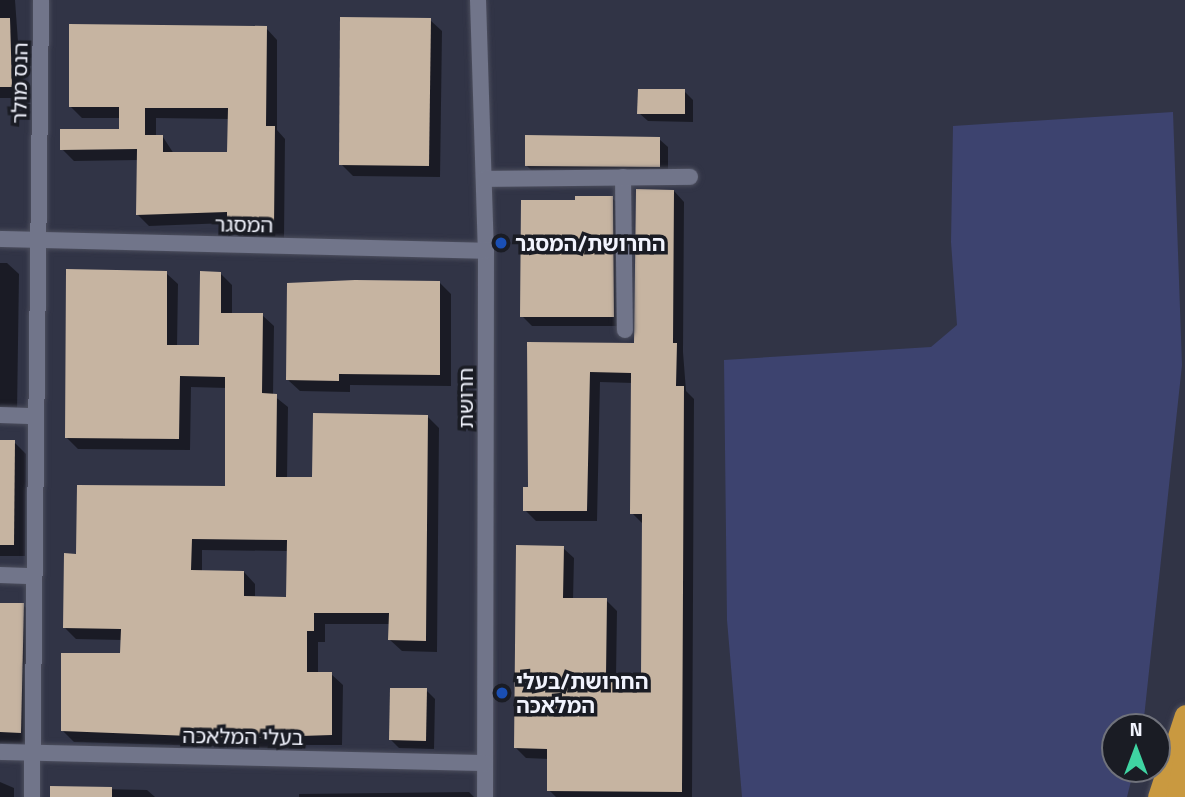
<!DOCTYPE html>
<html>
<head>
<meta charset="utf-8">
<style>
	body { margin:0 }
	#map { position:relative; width:1185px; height:797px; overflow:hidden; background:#313446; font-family:"Titillium Web","Noto Sans Hebrew",sans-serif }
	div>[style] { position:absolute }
	.green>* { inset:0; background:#3d436f }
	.shadow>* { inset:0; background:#0007 }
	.building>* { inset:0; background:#c6b4a1 }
	.roads { filter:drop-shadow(0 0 2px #4d4f5e) drop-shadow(0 0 2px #4d4f5e) }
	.minor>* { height:16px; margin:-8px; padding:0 8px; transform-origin:8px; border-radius:8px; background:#71758a }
	.highway>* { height:21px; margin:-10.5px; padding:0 10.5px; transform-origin:10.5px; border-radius:10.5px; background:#c99940 }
	.dots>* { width:19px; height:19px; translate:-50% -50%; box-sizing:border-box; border:4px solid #1a1c24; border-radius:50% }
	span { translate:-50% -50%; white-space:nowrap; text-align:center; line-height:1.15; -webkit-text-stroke:7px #1a1c24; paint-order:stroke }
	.street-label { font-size:21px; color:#f2f4fe }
	.poi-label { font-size:21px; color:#f2f4fe; font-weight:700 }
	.left { translate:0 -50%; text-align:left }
	.north { position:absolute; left:1101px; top:713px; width:70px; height:70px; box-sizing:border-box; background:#1a1c24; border:2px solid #70727b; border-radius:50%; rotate:0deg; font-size:19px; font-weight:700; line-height:28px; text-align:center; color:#f2f4fe }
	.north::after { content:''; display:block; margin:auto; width:24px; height:32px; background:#3fd4a2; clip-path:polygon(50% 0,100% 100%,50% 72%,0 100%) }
</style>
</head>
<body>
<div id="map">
	<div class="green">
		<div style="clip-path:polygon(1173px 112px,1182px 365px,1143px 727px,1115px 727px,1115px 769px,1134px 769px,1127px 797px,742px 797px,727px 620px,724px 360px,931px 347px,957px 325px,951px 242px,953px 126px)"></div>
	</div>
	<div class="shadow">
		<div style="clip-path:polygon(0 0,15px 0,22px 98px,0 98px)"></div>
		<div style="clip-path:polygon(430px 20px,442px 31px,440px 177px,353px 176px,341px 164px)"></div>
		<div style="clip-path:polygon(evenodd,266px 28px,277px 40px,277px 130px,285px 139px,284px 238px,240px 238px,228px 223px,149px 226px,138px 215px,139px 160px,74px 161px,62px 149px,121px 131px,121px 118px,82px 118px,70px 106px,266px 28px,156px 118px,229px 119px,229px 154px,174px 154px,163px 137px,156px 137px,156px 118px)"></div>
		<div style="clip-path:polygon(684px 91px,693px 100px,693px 122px,648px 121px,639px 113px)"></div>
		<div style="clip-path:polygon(659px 139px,668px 147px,668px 175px,535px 174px,527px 166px)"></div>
		<div style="clip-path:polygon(674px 191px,684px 202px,683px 352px,686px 391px,694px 399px,692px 797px,556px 797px,549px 790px,549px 759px,526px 758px,516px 748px,563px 548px,574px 558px,573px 600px,606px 600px,617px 611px,616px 678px,643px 678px,643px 524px,632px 513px,633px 383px,600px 382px,597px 521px,536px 521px,525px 510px,530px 489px,528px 343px,636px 344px)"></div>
		<div style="clip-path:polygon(612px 198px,622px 208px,624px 326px,532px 326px,522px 316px,577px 202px)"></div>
		<div style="clip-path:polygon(0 263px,7px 263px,19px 274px,17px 412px,0 412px)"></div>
		<div style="clip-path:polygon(evenodd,166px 273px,178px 284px,177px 347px,201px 347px,220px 273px,232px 285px,232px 314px,262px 315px,274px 326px,273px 395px,288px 407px,287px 479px,314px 479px,427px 416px,439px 428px,437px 652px,402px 651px,390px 640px,390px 624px,325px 624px,325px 642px,318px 642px,318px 674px,331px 674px,343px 685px,342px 745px,302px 745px,302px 749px,74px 742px,62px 730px,122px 655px,122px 640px,76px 639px,65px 628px,78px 555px,226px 488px,227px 388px,191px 387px,190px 450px,78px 449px,67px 438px,166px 273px,202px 550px,288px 551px,288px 598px,255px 598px,255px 584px,244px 572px,202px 572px,202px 550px)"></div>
		<div style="clip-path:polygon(440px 283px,451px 294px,451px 386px,350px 385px,350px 392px,300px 391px,288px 380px)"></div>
		<div style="clip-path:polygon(0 442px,14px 442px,26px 454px,25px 556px,0 556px)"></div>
		<div style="clip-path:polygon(0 605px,23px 605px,35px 617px,32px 744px,0 743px)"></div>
		<div style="clip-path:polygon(426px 690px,435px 699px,434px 749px,399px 748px,391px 740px)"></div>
		<div style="clip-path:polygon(0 782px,14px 788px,14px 797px,0 797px)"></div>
		<div style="clip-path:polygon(51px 788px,147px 790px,155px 797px,51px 797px)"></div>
		<div style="clip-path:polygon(469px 792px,474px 797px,299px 797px,299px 794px)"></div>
	</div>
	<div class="building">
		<div style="clip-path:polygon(340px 17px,431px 18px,429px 166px,339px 165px)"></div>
		<div style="clip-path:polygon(0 18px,10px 18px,12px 87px,0 87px)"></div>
		<div style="clip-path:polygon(evenodd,69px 24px,267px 26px,266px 126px,275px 126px,274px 227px,227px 227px,227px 212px,136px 215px,137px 149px,60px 150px,60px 129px,119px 129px,119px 107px,69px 107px,69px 24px,145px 108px,228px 108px,227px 152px,163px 152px,163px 135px,145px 135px,145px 108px)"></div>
		<div style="clip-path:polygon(638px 89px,685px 89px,685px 114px,637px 114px)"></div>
		<div style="clip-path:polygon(525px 135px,660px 137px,660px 167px,525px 166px)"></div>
		<div style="clip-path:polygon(636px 189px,674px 190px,673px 343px,677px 343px,676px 386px,684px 386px,682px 792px,547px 791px,547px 749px,514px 748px,516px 545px,564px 546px,563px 598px,607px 598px,606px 676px,641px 676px,642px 514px,630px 514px,631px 373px,590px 372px,587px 511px,523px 511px,523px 487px,528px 487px,527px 342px,634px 343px)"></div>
		<div style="clip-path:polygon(575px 196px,613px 196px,614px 317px,520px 317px,521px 200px,575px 200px)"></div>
		<div style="clip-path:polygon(evenodd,66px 269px,167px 271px,167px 345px,199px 345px,200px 271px,221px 272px,221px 313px,263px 313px,262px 393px,277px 394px,276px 477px,312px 477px,313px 413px,428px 415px,426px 641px,388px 640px,389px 613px,314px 613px,314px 631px,307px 631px,307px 672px,332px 672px,332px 735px,242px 738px,61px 731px,61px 653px,120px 653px,121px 629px,63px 628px,64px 553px,76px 554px,77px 485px,225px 486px,225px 377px,180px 376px,179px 439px,65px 438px,66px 269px,192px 539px,287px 540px,286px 597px,244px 596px,244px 571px,191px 570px,192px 539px)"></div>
		<div style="clip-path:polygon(355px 280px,440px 281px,440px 375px,339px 374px,339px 381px,286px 380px,287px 283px)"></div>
		<div style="clip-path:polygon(0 440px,15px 440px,14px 545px,0 545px)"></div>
		<div style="clip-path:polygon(0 603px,24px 603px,21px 733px,0 732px)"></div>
		<div style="clip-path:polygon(390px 688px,427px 688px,426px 741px,389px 740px)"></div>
		<div style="clip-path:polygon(50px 786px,112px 787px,112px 797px,50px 797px)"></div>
	</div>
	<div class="roads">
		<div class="minor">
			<div style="left:478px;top:0;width:251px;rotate:88.2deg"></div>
			<div style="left:486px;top:251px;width:546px;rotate:90.1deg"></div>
			<div style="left:623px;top:177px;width:153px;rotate:89.3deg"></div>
			<div style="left:484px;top:179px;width:206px;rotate:-0.6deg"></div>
			<div style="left:0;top:239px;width:486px;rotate:1.4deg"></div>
			<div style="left:0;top:415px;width:36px;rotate:2deg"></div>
			<div style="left:0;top:575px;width:34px;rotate:2deg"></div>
			<div style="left:0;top:752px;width:485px;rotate:1.3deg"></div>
			<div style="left:32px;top:797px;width:797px;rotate:-89.35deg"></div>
		</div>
		<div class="highway">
			<div style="left:1158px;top:797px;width:86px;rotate:-71.8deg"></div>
			<div style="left:1176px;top:797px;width:46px;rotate:-78.7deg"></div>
		</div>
	</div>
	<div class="dots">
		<div style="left:501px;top:243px;background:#1a4fb4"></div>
		<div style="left:502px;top:693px;background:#1a4fb4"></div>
	</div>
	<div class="street-label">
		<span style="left:19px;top:83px;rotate:-89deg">הנס מולר</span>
		<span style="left:244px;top:224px;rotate:1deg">המסגר</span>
		<span style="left:465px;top:398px;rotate:-90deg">חרושת</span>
		<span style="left:243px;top:736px;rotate:1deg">בעלי המלאכה</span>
	</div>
	<div class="poi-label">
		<span class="left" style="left:515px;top:243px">החרושת/המסגר</span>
		<span class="left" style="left:516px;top:693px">החרושת/בעלי<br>המלאכה</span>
	</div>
	<div class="north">N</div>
</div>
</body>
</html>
